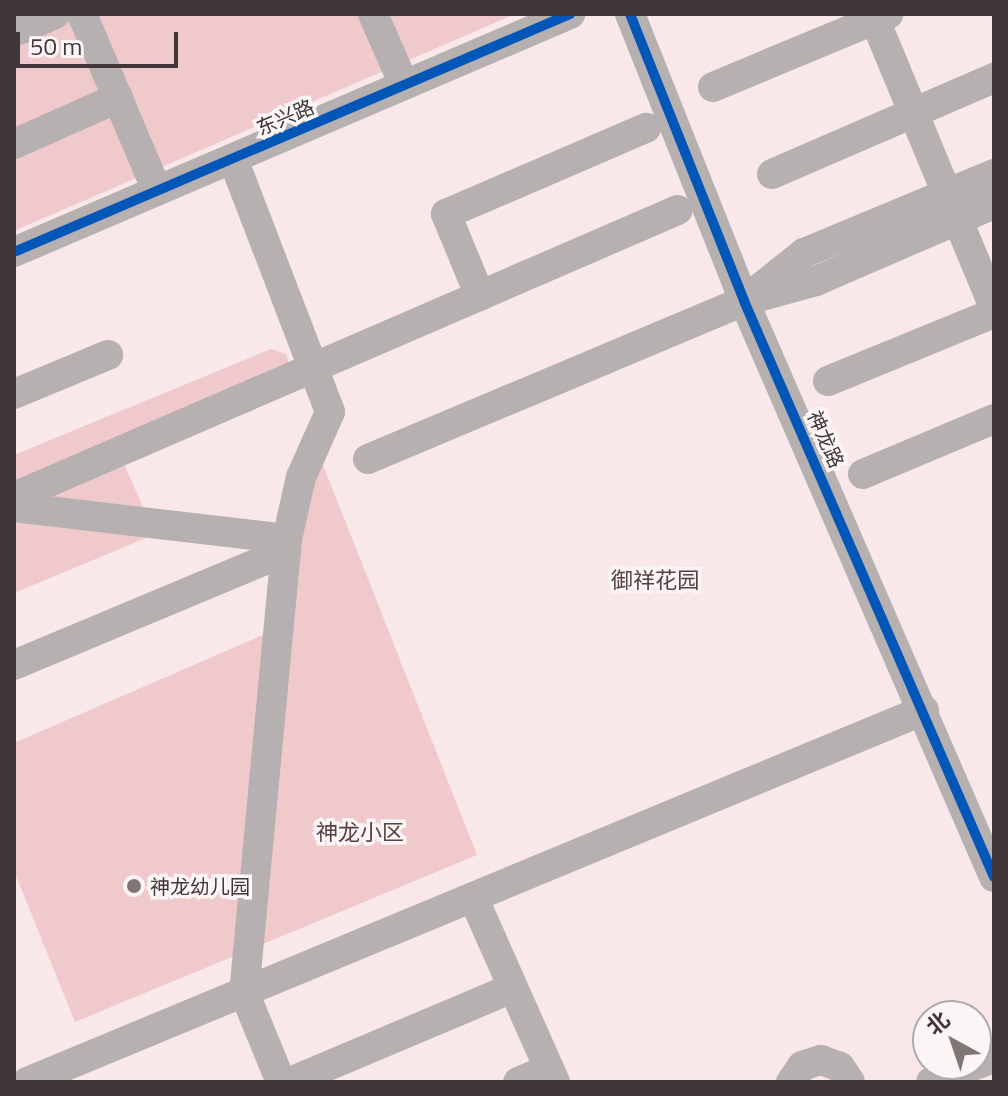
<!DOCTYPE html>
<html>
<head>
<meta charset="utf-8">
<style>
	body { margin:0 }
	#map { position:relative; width:1008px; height:1096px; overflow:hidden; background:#f8e8ea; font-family:"Titillium Web","Noto Sans SC",sans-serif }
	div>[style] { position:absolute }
	.green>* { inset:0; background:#efc9cc }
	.minor>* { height:30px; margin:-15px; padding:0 15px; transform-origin:15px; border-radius:15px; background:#b7b0b0 }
	.cycleway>* { height:10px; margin:-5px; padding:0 5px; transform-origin:5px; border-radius:5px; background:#0057b8 }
	.dots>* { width:22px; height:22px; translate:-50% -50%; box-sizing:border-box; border:4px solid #fbf5f6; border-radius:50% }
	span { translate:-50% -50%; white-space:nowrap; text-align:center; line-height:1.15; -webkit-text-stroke:7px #fbf5f6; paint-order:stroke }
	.street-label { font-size:20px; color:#423738 }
	.poi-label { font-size:20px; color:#423738 }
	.left { translate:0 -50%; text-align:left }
	.neighbourhood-label { font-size:22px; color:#574142 }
	.frame { position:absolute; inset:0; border:16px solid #423738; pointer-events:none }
	.north { position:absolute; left:912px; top:1000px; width:80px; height:80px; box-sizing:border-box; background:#fbf5f6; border:2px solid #b1a9aa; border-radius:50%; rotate:320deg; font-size:22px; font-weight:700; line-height:32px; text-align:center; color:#423738 }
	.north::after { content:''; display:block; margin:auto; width:28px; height:36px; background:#827576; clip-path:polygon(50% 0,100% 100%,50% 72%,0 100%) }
	.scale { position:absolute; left:16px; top:32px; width:162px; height:36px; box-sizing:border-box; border:4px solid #423738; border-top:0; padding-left:10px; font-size:24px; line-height:28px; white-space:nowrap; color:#423738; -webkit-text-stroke:6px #fbf5f6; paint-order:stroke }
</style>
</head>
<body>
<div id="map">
	<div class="green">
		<div style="clip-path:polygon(14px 14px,515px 14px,14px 231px)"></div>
		<div style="clip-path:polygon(271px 349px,286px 354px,293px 376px,124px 464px,150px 523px,146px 538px,14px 593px,14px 455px)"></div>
		<div style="clip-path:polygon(314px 442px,477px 855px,75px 1022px,14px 871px,14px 743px,279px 628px)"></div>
	</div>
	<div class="minor">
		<div style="left:82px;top:14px;width:192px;rotate:67deg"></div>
		<div style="left:373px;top:14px;width:77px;rotate:66.4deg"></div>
		<div style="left:630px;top:14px;width:309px;rotate:68.3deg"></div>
		<div style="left:744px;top:301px;width:628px;rotate:66.54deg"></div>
		<div style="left:875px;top:20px;width:312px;rotate:67.5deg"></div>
		<div style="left:14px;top:32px;width:45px;rotate:-23.7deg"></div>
		<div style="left:713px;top:87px;width:190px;rotate:-22.6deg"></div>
		<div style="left:14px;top:144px;width:114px;rotate:-23.9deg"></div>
		<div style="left:233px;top:159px;width:271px;rotate:69deg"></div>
		<div style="left:330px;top:412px;width:71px;rotate:114deg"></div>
		<div style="left:301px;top:477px;width:64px;rotate:102.7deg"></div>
		<div style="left:772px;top:174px;width:242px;rotate:-23.4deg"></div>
		<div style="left:14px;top:252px;width:605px;rotate:-23.17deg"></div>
		<div style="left:755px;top:292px;width:63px;rotate:-38.5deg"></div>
		<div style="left:804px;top:253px;width:206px;rotate:-22.6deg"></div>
		<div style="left:480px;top:296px;width:89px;rotate:-112.5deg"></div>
		<div style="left:446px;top:214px;width:218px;rotate:-23.3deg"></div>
		<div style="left:828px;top:381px;width:179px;rotate:-22.3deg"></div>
		<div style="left:14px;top:394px;width:102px;rotate:-22.5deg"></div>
		<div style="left:368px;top:459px;width:408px;rotate:-22.8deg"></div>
		<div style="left:744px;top:301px;width:75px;rotate:-15.5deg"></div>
		<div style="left:816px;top:281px;width:194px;rotate:-23.4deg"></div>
		<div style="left:863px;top:474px;width:142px;rotate:-22.8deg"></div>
		<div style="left:14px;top:497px;width:723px;rotate:-23.38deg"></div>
		<div style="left:14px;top:507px;width:275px;rotate:6.7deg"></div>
		<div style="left:287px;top:539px;width:455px;rotate:95.4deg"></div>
		<div style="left:244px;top:992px;width:97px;rotate:67.7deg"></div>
		<div style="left:14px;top:665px;width:295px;rotate:-22.7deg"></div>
		<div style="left:473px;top:897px;width:202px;rotate:66.1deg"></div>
		<div style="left:27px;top:1082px;width:971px;rotate:-22.52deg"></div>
		<div style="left:290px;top:1082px;width:242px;rotate:-22.9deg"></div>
		<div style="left:518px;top:1082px;width:34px;rotate:-23deg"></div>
		<div style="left:791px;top:1082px;width:19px;rotate:-55deg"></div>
		<div style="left:802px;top:1066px;width:20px;rotate:-18deg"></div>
		<div style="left:821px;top:1060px;width:20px;rotate:20deg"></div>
		<div style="left:840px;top:1067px;width:18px;rotate:56deg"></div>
		<div style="left:931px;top:1082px;width:67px;rotate:-20.9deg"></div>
	</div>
	<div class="cycleway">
		<div style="left:630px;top:14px;width:309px;rotate:68.3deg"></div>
		<div style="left:744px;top:301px;width:628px;rotate:66.54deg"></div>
		<div style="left:14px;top:252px;width:605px;rotate:-23.17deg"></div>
	</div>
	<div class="dots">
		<div style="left:134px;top:886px;background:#827576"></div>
	</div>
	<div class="street-label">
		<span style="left:285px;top:117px;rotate:-23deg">东兴路</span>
		<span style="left:826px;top:439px;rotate:66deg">神龙路</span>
	</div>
	<div class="poi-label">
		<span class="left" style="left:150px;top:886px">神龙幼儿园</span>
	</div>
	<div class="neighbourhood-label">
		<span style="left:655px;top:581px">御祥花园</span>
		<span style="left:360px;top:833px">神龙小区</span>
	</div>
	<div class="frame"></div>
	<div class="north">北</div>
	<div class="scale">50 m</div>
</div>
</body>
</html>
